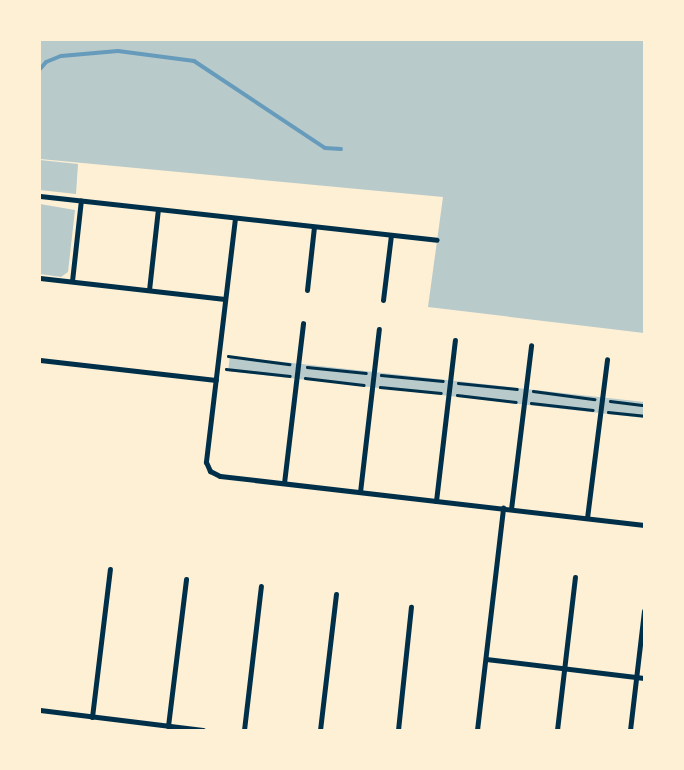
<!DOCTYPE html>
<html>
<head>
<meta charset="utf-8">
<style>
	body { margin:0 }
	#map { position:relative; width:684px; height:770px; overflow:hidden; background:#fdf0d5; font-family:"Archivo Narrow",sans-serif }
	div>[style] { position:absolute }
	.green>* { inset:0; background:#b9caca }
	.stream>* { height:4px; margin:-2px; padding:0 2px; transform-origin:2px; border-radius:2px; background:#669bbc }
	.path>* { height:2.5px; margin:-1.25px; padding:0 1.25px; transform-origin:1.25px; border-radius:1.25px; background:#003049 }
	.minor>* { height:5px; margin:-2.5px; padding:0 2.5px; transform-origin:2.5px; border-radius:2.5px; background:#003049 }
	span { translate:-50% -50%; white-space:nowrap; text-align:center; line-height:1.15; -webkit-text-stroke:4px #fdf0d5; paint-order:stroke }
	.frame { position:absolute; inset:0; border:41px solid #fdf0d5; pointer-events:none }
</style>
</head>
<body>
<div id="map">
	<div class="green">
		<div style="clip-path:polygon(40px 40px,644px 40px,644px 333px,428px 307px,443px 197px,40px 159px)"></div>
		<div style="clip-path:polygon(40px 160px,78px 164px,76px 194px,40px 190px)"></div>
		<div style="clip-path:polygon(40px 204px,75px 210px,68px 272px,61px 277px,40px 274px)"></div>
		<div style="clip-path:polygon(230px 356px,644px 402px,644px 418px,228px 371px)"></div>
	</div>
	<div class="stream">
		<div style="left:40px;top:69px;width:9px;rotate:-49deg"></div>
		<div style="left:46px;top:62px;width:16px;rotate:-22deg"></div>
		<div style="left:61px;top:56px;width:57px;rotate:-5deg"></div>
		<div style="left:118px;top:51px;width:77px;rotate:7.5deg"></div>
		<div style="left:194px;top:61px;width:157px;rotate:33.6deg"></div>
		<div style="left:325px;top:148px;width:16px;rotate:4deg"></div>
	</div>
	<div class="path">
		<div style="left:228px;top:356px;width:62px;rotate:7.5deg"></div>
		<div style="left:307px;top:367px;width:59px;rotate:5.8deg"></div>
		<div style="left:226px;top:369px;width:64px;rotate:6.2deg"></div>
		<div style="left:381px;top:375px;width:62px;rotate:5.5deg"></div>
		<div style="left:305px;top:378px;width:59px;rotate:6.8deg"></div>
		<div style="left:458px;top:383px;width:59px;rotate:5.8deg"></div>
		<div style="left:380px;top:387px;width:61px;rotate:5.6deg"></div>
		<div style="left:533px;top:391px;width:62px;rotate:7.5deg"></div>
		<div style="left:457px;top:395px;width:59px;rotate:6.8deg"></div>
		<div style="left:610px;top:401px;width:34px;rotate:7deg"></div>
		<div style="left:531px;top:403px;width:62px;rotate:6.4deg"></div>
		<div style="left:608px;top:412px;width:36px;rotate:6deg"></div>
	</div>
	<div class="minor">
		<div style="left:40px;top:196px;width:399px;rotate:6.3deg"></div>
		<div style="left:235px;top:218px;width:246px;rotate:96.8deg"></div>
		<div style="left:206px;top:462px;width:10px;rotate:66deg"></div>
		<div style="left:210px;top:471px;width:11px;rotate:27deg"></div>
		<div style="left:220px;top:476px;width:427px;rotate:6.6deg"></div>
		<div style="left:40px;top:278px;width:186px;rotate:6.5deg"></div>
		<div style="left:72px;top:281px;width:81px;rotate:-83.7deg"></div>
		<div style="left:149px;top:290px;width:81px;rotate:-83.7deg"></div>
		<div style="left:307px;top:290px;width:63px;rotate:-83.7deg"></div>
		<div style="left:383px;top:300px;width:65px;rotate:-83deg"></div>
		<div style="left:40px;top:360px;width:177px;rotate:6.5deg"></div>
		<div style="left:284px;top:483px;width:161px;rotate:-83.2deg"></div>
		<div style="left:360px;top:492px;width:164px;rotate:-83.4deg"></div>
		<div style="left:436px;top:501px;width:162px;rotate:-83.3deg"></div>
		<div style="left:511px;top:509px;width:165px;rotate:-83deg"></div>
		<div style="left:587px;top:518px;width:160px;rotate:-82.8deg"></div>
		<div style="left:486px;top:659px;width:159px;rotate:6.9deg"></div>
		<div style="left:40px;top:710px;width:164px;rotate:7deg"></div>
		<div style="left:92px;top:717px;width:149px;rotate:-83.1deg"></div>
		<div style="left:168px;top:726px;width:148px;rotate:-83deg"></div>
		<div style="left:244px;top:730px;width:145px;rotate:-83.3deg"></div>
		<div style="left:320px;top:730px;width:137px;rotate:-83.3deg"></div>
		<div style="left:398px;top:730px;width:124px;rotate:-84deg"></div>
		<div style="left:477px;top:730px;width:224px;rotate:-83.3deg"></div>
		<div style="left:557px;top:730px;width:154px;rotate:-83.3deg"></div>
		<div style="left:630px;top:730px;width:120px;rotate:-83.3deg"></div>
	</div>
	<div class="frame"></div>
</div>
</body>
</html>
